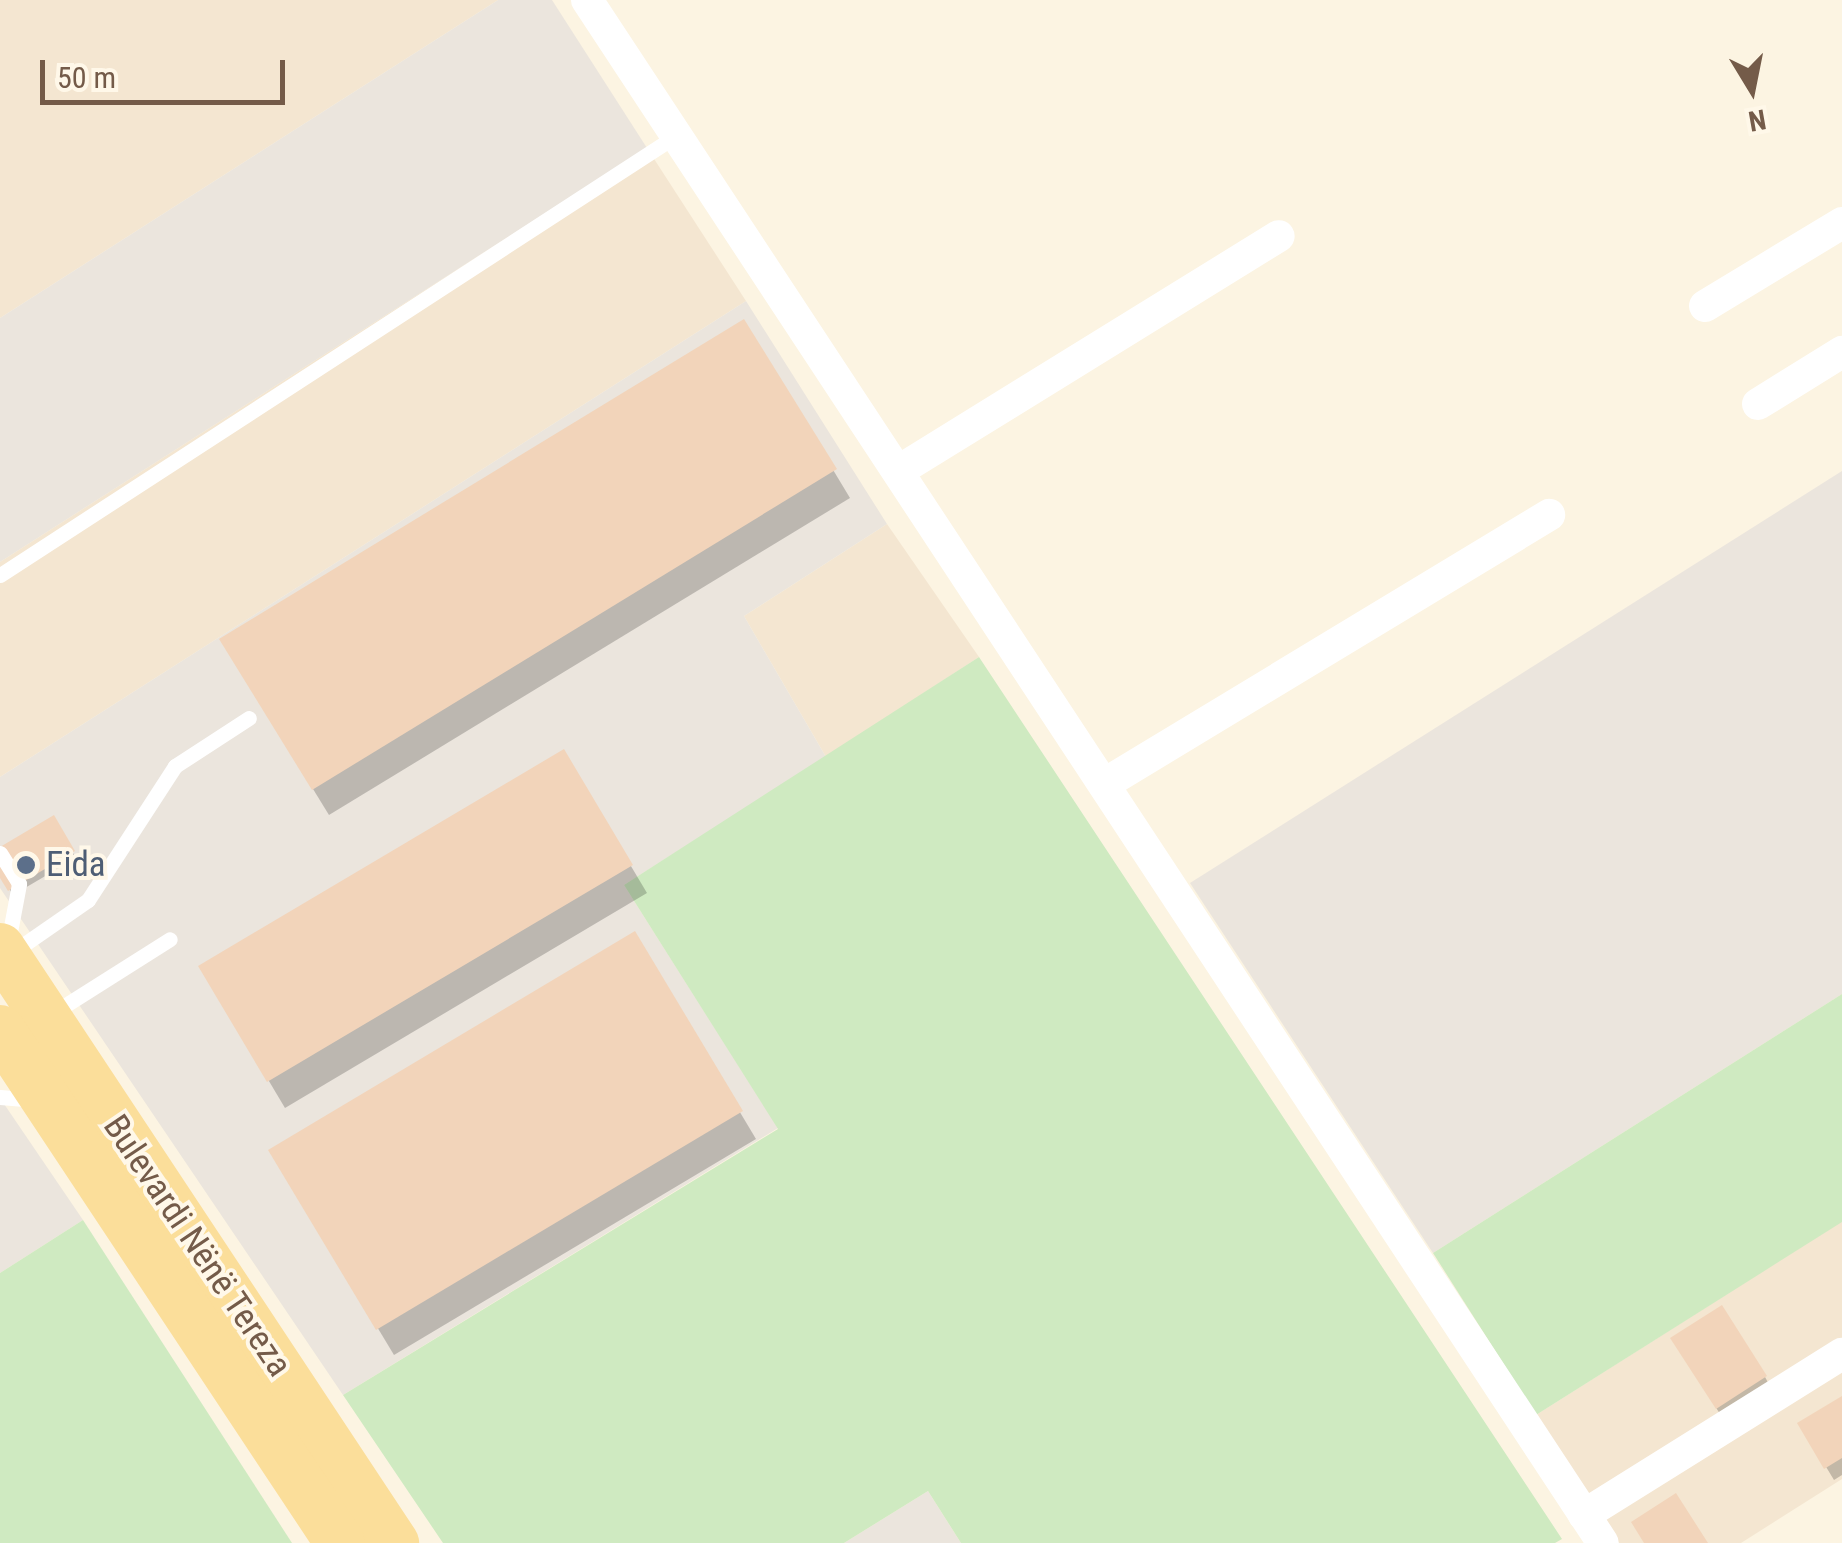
<!DOCTYPE html>
<html>
<head>
<meta charset="utf-8">
<style>
	body { margin:0 }
	#map { position:relative; width:1842px; height:1543px; overflow:hidden; background:#fcf4e2; font-family:"Roboto Condensed",sans-serif }
	div>[style] { position:absolute }
	.residential>* { inset:0; background:#f4e6d1 }
	.industrial>* { inset:0; background:#ebe5dd }
	.green>* { inset:0; background:#cfeac1 }
	.shadow>* { inset:0; background:#0003 }
	.building>* { inset:0; background:#f2d4ba }
	.lane>* { height:15px; margin:-7.5px; padding:0 7.5px; transform-origin:7.5px; border-radius:7.5px; background:#fff }
	.street>* { height:32px; margin:-16px; padding:0 16px; transform-origin:16px; border-radius:16px; background:#fff }
	.primary>* { height:50px; margin:-25px; padding:0 25px; transform-origin:25px; border-radius:25px; background:#fbde9a }
	.dots>* { width:28px; height:28px; translate:-50% -50%; box-sizing:border-box; border:5px solid #fff8e9; border-radius:50% }
	span { translate:-50% -50%; white-space:nowrap; text-align:center; line-height:1.15; -webkit-text-stroke:8px #fff8e9; paint-order:stroke }
	.service-label { font-size:35px; color:#4e5e75 }
	.left { translate:0 -50%; text-align:left }
	.street-label { font-size:35px; color:#745b49 }
	.north { position:absolute; left:1702px; top:40px; width:100px; height:100px; -webkit-text-stroke:8px #fff8e9; paint-order:stroke; rotate:170deg; font-size:28px; font-weight:700; line-height:40px; text-align:center; color:#745b49 }
	.north::after { content:''; display:block; margin:auto; width:35px; height:45px; background:#745b49; clip-path:polygon(50% 0,100% 100%,50% 72%,0 100%) }
	.scale { position:absolute; left:40px; top:60px; width:245px; height:45px; box-sizing:border-box; border:5px solid #745b49; border-top:0; padding-left:12px; font-size:30px; line-height:35px; white-space:nowrap; color:#745b49; -webkit-text-stroke:8px #fff8e9; paint-order:stroke }
</style>
</head>
<body>
<div id="map">
	<div class="residential">
		<div style="clip-path:polygon(0 0,498px 0,0 318px)"></div>
		<div style="clip-path:polygon(647px 148px,746px 301px,0 777px,0 562px)"></div>
		<div style="clip-path:polygon(887px 524px,979px 657px,826px 757px,744px 616px)"></div>
		<div style="clip-path:polygon(1842px 1221px,1842px 1479px,1741px 1543px,1619px 1543px,1536px 1415px)"></div>
	</div>
	<div class="industrial">
		<div style="clip-path:polygon(498px 0,552px 0,647px 148px,0 562px,0 318px)"></div>
		<div style="clip-path:polygon(746px 301px,887px 524px,744px 616px,826px 757px,624px 885px,778px 1128px,343px 1395px,0 888px,0 777px)"></div>
		<div style="clip-path:polygon(1842px 471px,1842px 994px,1433px 1253px,1190px 883px)"></div>
		<div style="clip-path:polygon(0 1098px,83px 1220px,0 1273px)"></div>
		<div style="clip-path:polygon(928px 1491px,961px 1543px,844px 1543px)"></div>
	</div>
	<div class="green">
		<div style="clip-path:polygon(979px 657px,1562px 1539px,1555px 1543px,961px 1543px,928px 1491px,844px 1543px,443px 1543px,343px 1395px,778px 1129px,624px 885px)"></div>
		<div style="clip-path:polygon(1842px 994px,1842px 1222px,1536px 1415px,1433px 1253px)"></div>
		<div style="clip-path:polygon(83px 1220px,292px 1543px,0 1543px,0 1273px)"></div>
	</div>
	<div class="shadow">
		<div style="clip-path:polygon(744px 322px,850px 498px,329px 815px,238px 667px)"></div>
		<div style="clip-path:polygon(563px 752px,647px 893px,285px 1108px,201px 967px)"></div>
		<div style="clip-path:polygon(53px 819px,76px 858px,13px 895px,0 874px)"></div>
		<div style="clip-path:polygon(634px 935px,756px 1139px,394px 1355px,271px 1151px)"></div>
		<div style="clip-path:polygon(1685px 1359px,1765px 1377px,1776px 1397px,1729px 1428px)"></div>
		<div style="clip-path:polygon(1842px 1399px,1842px 1475px,1834px 1480px,1800px 1424px)"></div>
	</div>
	<div class="building">
		<div style="clip-path:polygon(744px 319px,837px 469px,312px 790px,219px 639px)"></div>
		<div style="clip-path:polygon(564px 749px,633px 865px,267px 1082px,198px 966px)"></div>
		<div style="clip-path:polygon(54px 815px,75px 851px,8px 891px,0 878px,0 847px)"></div>
		<div style="clip-path:polygon(635px 931px,743px 1111px,376px 1330px,268px 1150px)"></div>
		<div style="clip-path:polygon(1722px 1305px,1767px 1376px,1716px 1409px,1670px 1338px)"></div>
		<div style="clip-path:polygon(1842px 1396px,1842px 1458px,1824px 1469px,1797px 1423px)"></div>
		<div style="clip-path:polygon(1676px 1493px,1708px 1543px,1644px 1543px,1631px 1522px)"></div>
	</div>
	<div class="lane">
		<div style="left:0;top:575px;width:807px;rotate:-33.02deg"></div>
		<div style="left:0;top:853px;width:36px;rotate:58deg"></div>
		<div style="left:19px;top:884px;width:60px;rotate:100.6deg"></div>
		<div style="left:13px;top:952px;width:91px;rotate:-34.7deg"></div>
		<div style="left:88px;top:900px;width:160px;rotate:-57deg"></div>
		<div style="left:175px;top:766px;width:88px;rotate:-33deg"></div>
		<div style="left:53px;top:1013px;width:138px;rotate:-32.3deg"></div>
		<div style="left:0;top:1097px;width:36px;rotate:5deg"></div>
	</div>
	<div class="street">
		<div style="left:587px;top:0;width:1847px;rotate:56.64deg"></div>
		<div style="left:1705px;top:306px;width:160px;rotate:-31.2deg"></div>
		<div style="left:1758px;top:404px;width:99px;rotate:-31.8deg"></div>
		<div style="left:900px;top:470px;width:445px;rotate:-31.7deg"></div>
		<div style="left:1106px;top:783px;width:518px;rotate:-31.17deg"></div>
		<div style="left:1584px;top:1515px;width:304px;rotate:-32deg"></div>
	</div>
	<div class="primary">
		<div style="left:0;top:948px;width:714px;rotate:56.49deg"></div>
		<div style="left:0;top:1030px;width:615px;rotate:56.46deg"></div>
	</div>
	<div class="dots">
		<div style="left:26px;top:865px;background:#5c6f8a"></div>
	</div>
	<div class="service-label">
		<span class="left" style="left:46px;top:865px">Eida</span>
	</div>
	<div class="street-label">
		<span style="left:197px;top:1246px;rotate:56deg">Bulevardi Nënë Tereza</span>
	</div>
	<div class="north">N</div>
	<div class="scale">50 m</div>
</div>
</body>
</html>
